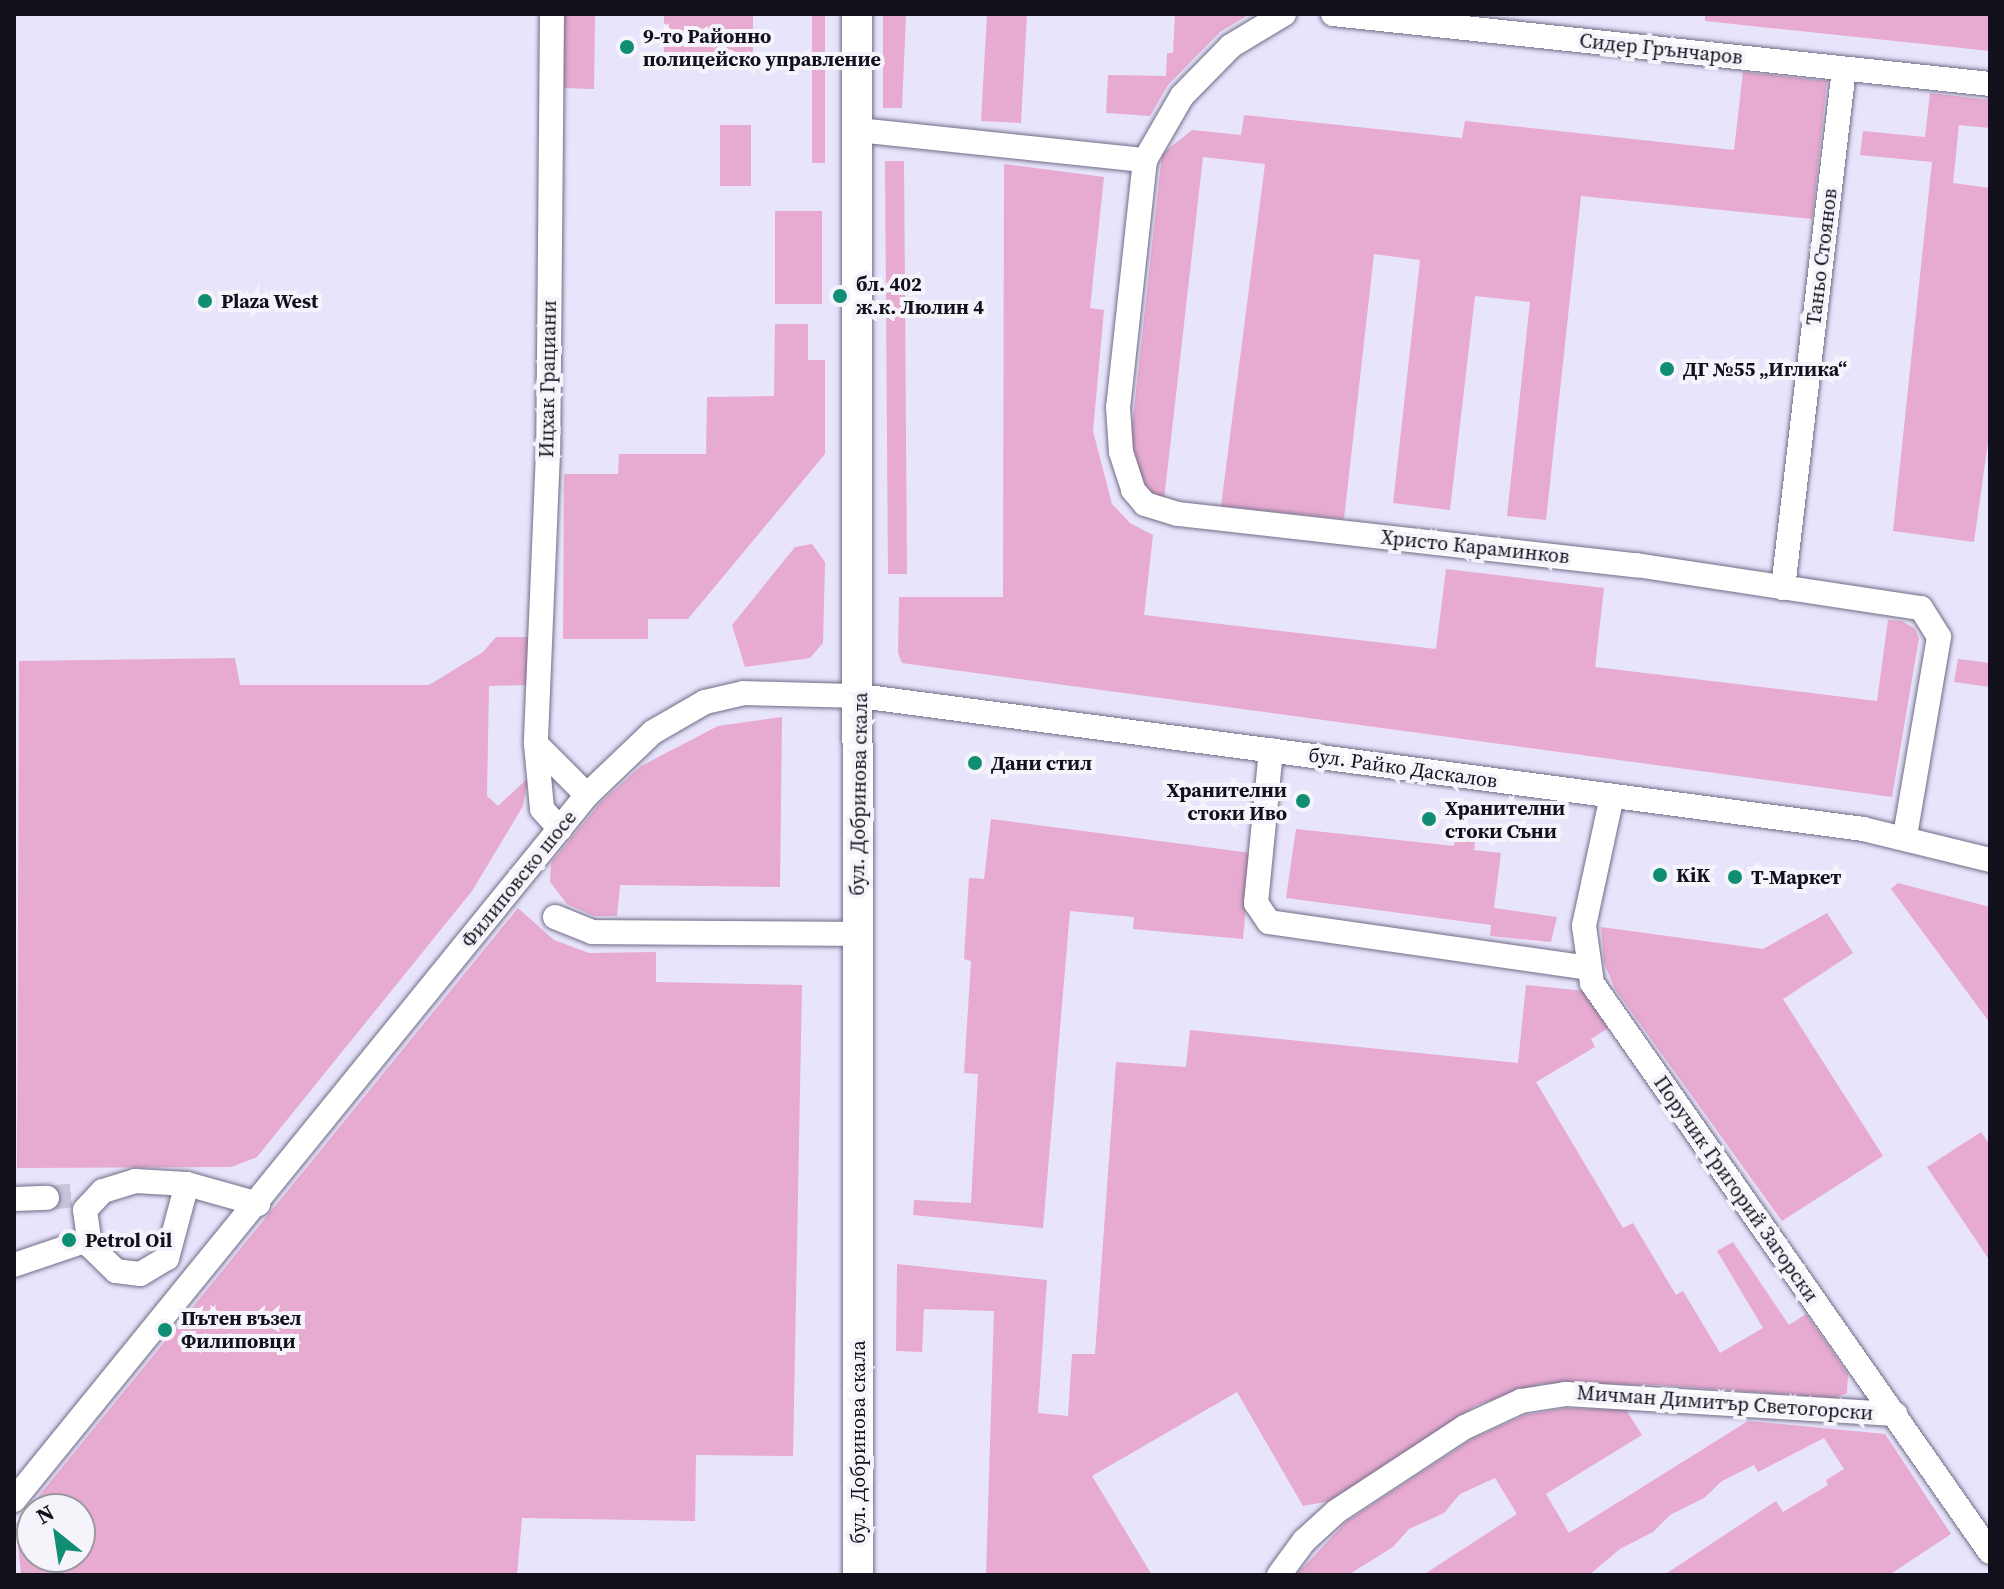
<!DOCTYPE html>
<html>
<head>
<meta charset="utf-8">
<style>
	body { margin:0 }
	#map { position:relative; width:2004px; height:1589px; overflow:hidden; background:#e8e4fc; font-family:"Source Serif 4",serif }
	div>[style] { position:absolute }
	.green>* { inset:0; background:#e7aad0 }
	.minor-tunnel>* { height:24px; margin-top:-12px; transform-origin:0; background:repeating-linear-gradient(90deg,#c8c4da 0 24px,transparent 0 36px) }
	.roads { filter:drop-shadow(0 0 2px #716c86) drop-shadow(0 0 2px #716c86) }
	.minor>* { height:24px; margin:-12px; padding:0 12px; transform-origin:12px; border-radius:12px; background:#fff }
	.major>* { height:30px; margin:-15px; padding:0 15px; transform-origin:15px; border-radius:15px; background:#fff }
	.dots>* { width:22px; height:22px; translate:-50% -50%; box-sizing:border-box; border:4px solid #f5f4fa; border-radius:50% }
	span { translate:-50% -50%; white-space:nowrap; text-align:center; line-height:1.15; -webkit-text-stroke:8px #f5f4fa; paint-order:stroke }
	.poi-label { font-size:20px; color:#12101a; font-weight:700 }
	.left { translate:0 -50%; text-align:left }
	.right { translate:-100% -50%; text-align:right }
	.street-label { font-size:20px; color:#12101a }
	.frame { position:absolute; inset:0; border:16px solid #12101a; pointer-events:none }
	.north { position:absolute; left:16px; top:1493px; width:80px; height:80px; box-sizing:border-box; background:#f5f4fa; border:2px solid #9a99a0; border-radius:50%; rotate:330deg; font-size:22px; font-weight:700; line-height:32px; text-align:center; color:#12101a }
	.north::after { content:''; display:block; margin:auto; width:28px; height:36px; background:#108e73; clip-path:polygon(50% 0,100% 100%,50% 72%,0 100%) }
</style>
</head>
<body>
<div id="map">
	<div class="green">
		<div style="clip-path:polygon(563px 14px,595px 14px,594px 89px,562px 88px)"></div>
		<div style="clip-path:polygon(664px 14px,753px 14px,753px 68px,717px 68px,716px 56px,664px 55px)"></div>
		<div style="clip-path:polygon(812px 14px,825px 14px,825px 163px,812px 163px)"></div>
		<div style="clip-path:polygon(883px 14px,906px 14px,902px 108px,883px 108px)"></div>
		<div style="clip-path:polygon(987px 14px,1027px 14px,1021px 123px,981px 121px)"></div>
		<div style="clip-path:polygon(1175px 14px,1250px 14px,1220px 32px,1168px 85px,1150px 116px,1106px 113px,1108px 75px,1166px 76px,1167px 53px,1173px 53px)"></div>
		<div style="clip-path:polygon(1705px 14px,1990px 14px,1990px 51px,1705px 21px)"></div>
		<div style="clip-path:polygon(1743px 72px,1827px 81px,1812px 219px,1581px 196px,1546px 520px,1507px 516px,1530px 302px,1475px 296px,1450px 510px,1393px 503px,1420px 260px,1374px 254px,1344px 519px,1221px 506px,1265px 164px,1203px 157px,1164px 500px,1139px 484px,1129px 455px,1162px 154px,1192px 130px,1241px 135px,1244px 115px,1462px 138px,1465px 121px,1734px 150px)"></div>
		<div style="clip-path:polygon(1930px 93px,1990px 100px,1990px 128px,1959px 125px,1953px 183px,1990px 188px,1990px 428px,1974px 542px,1893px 531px,1932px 162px,1860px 155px,1863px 131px,1925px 137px)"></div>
		<div style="clip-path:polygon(720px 125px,751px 125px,751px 186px,720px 186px)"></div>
		<div style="clip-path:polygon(885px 161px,904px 161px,907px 574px,888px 574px)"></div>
		<div style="clip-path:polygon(1004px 164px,1104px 177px,1090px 308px,1104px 310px,1093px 431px,1112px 504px,1130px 523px,1153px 535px,1144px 615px,1436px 649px,1446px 569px,1604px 588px,1595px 667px,1877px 701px,1888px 620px,1902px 621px,1915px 629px,1919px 638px,1892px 797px,902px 663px,898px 653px,899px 597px,1003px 597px)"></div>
		<div style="clip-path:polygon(775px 211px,822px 211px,822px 304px,775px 304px)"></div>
		<div style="clip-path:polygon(775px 324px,808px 324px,808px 360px,825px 360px,825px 454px,688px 619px,648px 619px,648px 639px,563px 639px,564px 474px,618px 474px,619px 454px,706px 454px,707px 397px,774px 396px)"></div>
		<div style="clip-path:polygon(812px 544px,825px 562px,823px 643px,810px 658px,745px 667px,732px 625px,795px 547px)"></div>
		<div style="clip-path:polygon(496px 637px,531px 637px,528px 685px,489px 686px,487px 796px,498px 806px,528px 778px,523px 806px,472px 891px,257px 1157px,231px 1167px,17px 1168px,19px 661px,235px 658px,240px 685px,429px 685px,483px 652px)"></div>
		<div style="clip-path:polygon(1958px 659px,1990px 663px,1990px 687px,1954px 682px)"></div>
		<div style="clip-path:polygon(782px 717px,780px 887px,620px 885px,617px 916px,594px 916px,567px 904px,550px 882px,551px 863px,600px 803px,641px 766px,718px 726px)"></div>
		<div style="clip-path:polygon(991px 819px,1251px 853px,1243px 939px,1133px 929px,1134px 917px,1070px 911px,1043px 1228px,913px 1215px,914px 1200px,971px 1203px,978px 1074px,964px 1073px,971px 961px,964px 959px,969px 878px,984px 879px)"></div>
		<div style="clip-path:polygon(1457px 824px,1477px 827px,1474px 850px,1501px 853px,1494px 908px,1557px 917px,1551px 942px,1490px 936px,1491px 925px,1286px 898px,1296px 829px,1454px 846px)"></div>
		<div style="clip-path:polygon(1898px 883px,1990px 907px,1990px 1023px,1891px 889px)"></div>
		<div style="clip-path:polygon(evenodd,518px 908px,554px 940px,589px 953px,656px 952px,656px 982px,802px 985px,793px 1456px,696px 1455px,695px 1521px,522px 1518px,517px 1575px,21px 1575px,16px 1524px,518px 908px,32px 1509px,80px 1509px,80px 1557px,32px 1557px,32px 1509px)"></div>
		<div style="clip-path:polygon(1827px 913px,1853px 953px,1783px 999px,1883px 1156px,1782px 1221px,1615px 989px,1604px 963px,1601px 927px,1763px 949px)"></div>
		<div style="clip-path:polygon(1526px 985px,1585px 991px,1608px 1028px,1591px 1039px,1595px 1047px,1536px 1082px,1623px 1228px,1633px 1223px,1676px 1295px,1683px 1291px,1720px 1353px,1763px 1328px,1717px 1251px,1733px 1242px,1789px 1325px,1806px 1314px,1848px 1374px,1847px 1393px,1835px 1398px,1659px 1385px,1541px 1384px,1477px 1405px,1330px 1501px,1303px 1506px,1237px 1392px,1092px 1476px,1152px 1575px,986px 1575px,994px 1311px,924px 1309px,922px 1352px,896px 1351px,897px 1264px,1047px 1280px,1038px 1413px,1068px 1416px,1072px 1354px,1095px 1354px,1116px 1062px,1186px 1067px,1190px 1030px,1518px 1063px)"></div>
		<div style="clip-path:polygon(1981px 1132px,1990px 1145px,1990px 1261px,1927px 1167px)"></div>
		<div style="clip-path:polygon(1567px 1408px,1626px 1410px,1642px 1435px,1546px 1494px,1569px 1533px,1748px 1421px,1885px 1434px,1951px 1534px,1889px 1575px,1664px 1575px,1776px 1501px,1783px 1512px,1828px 1485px,1826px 1480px,1844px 1469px,1824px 1438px,1758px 1472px,1754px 1465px,1722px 1481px,1704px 1498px,1670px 1515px,1653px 1532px,1620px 1549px,1589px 1575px,1423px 1575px,1517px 1514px,1495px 1478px,1460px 1494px,1444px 1513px,1409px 1529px,1393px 1547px,1348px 1575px,1296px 1575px,1346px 1522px,1472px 1439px,1525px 1415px)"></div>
	</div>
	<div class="minor-tunnel">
		<div style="left:47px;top:1198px;width:28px;rotate:-6deg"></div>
	</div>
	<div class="roads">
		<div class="minor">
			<div style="left:552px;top:14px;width:438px;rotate:90.5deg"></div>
			<div style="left:548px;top:452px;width:292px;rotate:92.4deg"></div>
			<div style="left:536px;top:744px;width:65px;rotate:84.7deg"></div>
			<div style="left:542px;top:809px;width:27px;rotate:48deg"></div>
			<div style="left:1284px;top:14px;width:62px;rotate:148.9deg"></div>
			<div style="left:1231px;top:46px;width:70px;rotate:134.4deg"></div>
			<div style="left:1182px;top:96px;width:74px;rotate:120deg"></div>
			<div style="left:1145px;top:160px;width:248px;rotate:96.2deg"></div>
			<div style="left:1118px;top:407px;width:45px;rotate:86.2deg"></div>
			<div style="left:1121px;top:452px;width:40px;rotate:72deg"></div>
			<div style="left:1133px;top:490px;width:18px;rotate:49deg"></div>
			<div style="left:1145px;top:504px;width:34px;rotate:17deg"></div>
			<div style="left:1178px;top:514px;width:461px;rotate:6.4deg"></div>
			<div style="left:1636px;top:565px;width:288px;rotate:8.6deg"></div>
			<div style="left:1921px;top:608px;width:34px;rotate:58deg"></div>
			<div style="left:1939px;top:637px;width:201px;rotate:99.7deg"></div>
			<div style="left:1333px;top:14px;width:661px;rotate:6.08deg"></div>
			<div style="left:858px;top:130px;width:289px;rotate:6deg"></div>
			<div style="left:1783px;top:588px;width:523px;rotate:-83.3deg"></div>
			<div style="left:536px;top:744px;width:72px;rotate:45deg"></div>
			<div style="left:1271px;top:750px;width:154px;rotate:95.6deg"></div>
			<div style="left:1256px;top:903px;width:23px;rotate:56deg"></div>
			<div style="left:1269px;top:922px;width:321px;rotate:8.2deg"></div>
			<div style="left:1612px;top:796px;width:133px;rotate:102.2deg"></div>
			<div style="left:1584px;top:926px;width:58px;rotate:82deg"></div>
			<div style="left:1592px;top:983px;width:694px;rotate:55.03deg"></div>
			<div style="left:555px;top:917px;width:40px;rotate:22deg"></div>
			<div style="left:592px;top:932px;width:266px;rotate:0.4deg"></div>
			<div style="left:187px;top:1184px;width:77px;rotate:105.1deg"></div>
			<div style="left:167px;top:1258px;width:31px;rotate:149deg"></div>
			<div style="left:140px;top:1274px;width:24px;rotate:-173deg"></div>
			<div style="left:116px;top:1271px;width:36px;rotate:-136deg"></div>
			<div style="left:90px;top:1246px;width:36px;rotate:-98deg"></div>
			<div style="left:85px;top:1210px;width:26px;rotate:-47deg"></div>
			<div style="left:103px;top:1191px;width:34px;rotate:-17deg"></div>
			<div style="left:135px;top:1181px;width:52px;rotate:3.3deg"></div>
			<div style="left:187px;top:1184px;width:74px;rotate:15.7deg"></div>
			<div style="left:14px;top:1199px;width:33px;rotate:-2deg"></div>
			<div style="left:14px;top:1265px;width:78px;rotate:-18.7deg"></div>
			<div style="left:14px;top:1500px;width:908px;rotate:-50.9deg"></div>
			<div style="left:587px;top:795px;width:91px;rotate:-43.7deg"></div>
			<div style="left:653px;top:732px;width:60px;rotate:-30deg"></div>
			<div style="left:705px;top:702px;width:39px;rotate:-13deg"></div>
			<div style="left:743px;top:693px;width:117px;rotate:1.5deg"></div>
			<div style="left:860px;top:696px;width:1012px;rotate:7.55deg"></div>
			<div style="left:1863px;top:829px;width:131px;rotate:13.7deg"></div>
			<div style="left:1279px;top:1575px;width:42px;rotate:-53.7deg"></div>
			<div style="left:1304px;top:1541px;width:45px;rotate:-42.3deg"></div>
			<div style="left:1337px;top:1511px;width:153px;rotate:-33.3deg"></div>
			<div style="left:1465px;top:1427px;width:62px;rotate:-24.9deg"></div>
			<div style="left:1521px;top:1401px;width:46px;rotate:-8.8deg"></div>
			<div style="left:1566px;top:1394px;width:330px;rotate:3.5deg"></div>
		</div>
		<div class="major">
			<div style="left:857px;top:14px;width:1561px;rotate:89.96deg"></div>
		</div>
	</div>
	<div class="dots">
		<div style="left:627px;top:47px;background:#108e73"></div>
		<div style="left:840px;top:296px;background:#108e73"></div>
		<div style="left:205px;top:301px;background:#108e73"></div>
		<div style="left:1667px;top:369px;background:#108e73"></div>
		<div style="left:975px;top:763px;background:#108e73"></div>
		<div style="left:1303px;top:801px;background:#108e73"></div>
		<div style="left:1429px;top:819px;background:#108e73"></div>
		<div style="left:1660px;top:875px;background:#108e73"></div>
		<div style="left:1735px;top:877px;background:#108e73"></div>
		<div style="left:69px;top:1240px;background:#108e73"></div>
		<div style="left:165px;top:1330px;background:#108e73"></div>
	</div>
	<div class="poi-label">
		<span class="left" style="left:643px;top:48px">9-то Районно<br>полицейско управление</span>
		<span class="left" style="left:856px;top:296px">бл. 402<br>ж.к. Люлин 4</span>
		<span class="left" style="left:221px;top:301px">Plaza West</span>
		<span class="left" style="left:1683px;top:369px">ДГ №55 „Иглика“</span>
		<span class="left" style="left:991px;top:763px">Дани стил</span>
		<span class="right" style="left:1287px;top:802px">Хранителни<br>стоки Иво</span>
		<span class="left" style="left:1445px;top:820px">Хранителни<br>стоки Съни</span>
		<span class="left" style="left:1676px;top:875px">KiK</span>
		<span class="left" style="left:1751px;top:877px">Т-Маркет</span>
		<span class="left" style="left:85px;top:1240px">Petrol Oil</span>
		<span class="left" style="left:181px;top:1330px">Пътен възел<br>Филиповци</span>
	</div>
	<div class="street-label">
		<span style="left:1661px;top:49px;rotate:6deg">Сидер Грънчаров</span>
		<span style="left:1822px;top:257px;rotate:-83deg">Таньо Стоянов</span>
		<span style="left:548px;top:379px;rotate:-89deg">Ицхак Грациани</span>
		<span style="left:1475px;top:547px;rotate:6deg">Христо Караминков</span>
		<span style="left:1403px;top:768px;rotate:8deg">бул. Райко Даскалов</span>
		<span style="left:859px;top:794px;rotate:-89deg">бул. Добринова скала</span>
		<span style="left:519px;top:879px;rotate:-51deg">Филиповско шосе</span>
		<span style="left:1736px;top:1189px;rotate:55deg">Поручик Григорий Загорски</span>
		<span style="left:1725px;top:1403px;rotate:4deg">Мичман Димитър Светогорски</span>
		<span style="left:858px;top:1442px;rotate:-90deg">бул. Добринова скала</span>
	</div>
	<div class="frame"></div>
	<div class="north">N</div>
</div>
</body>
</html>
